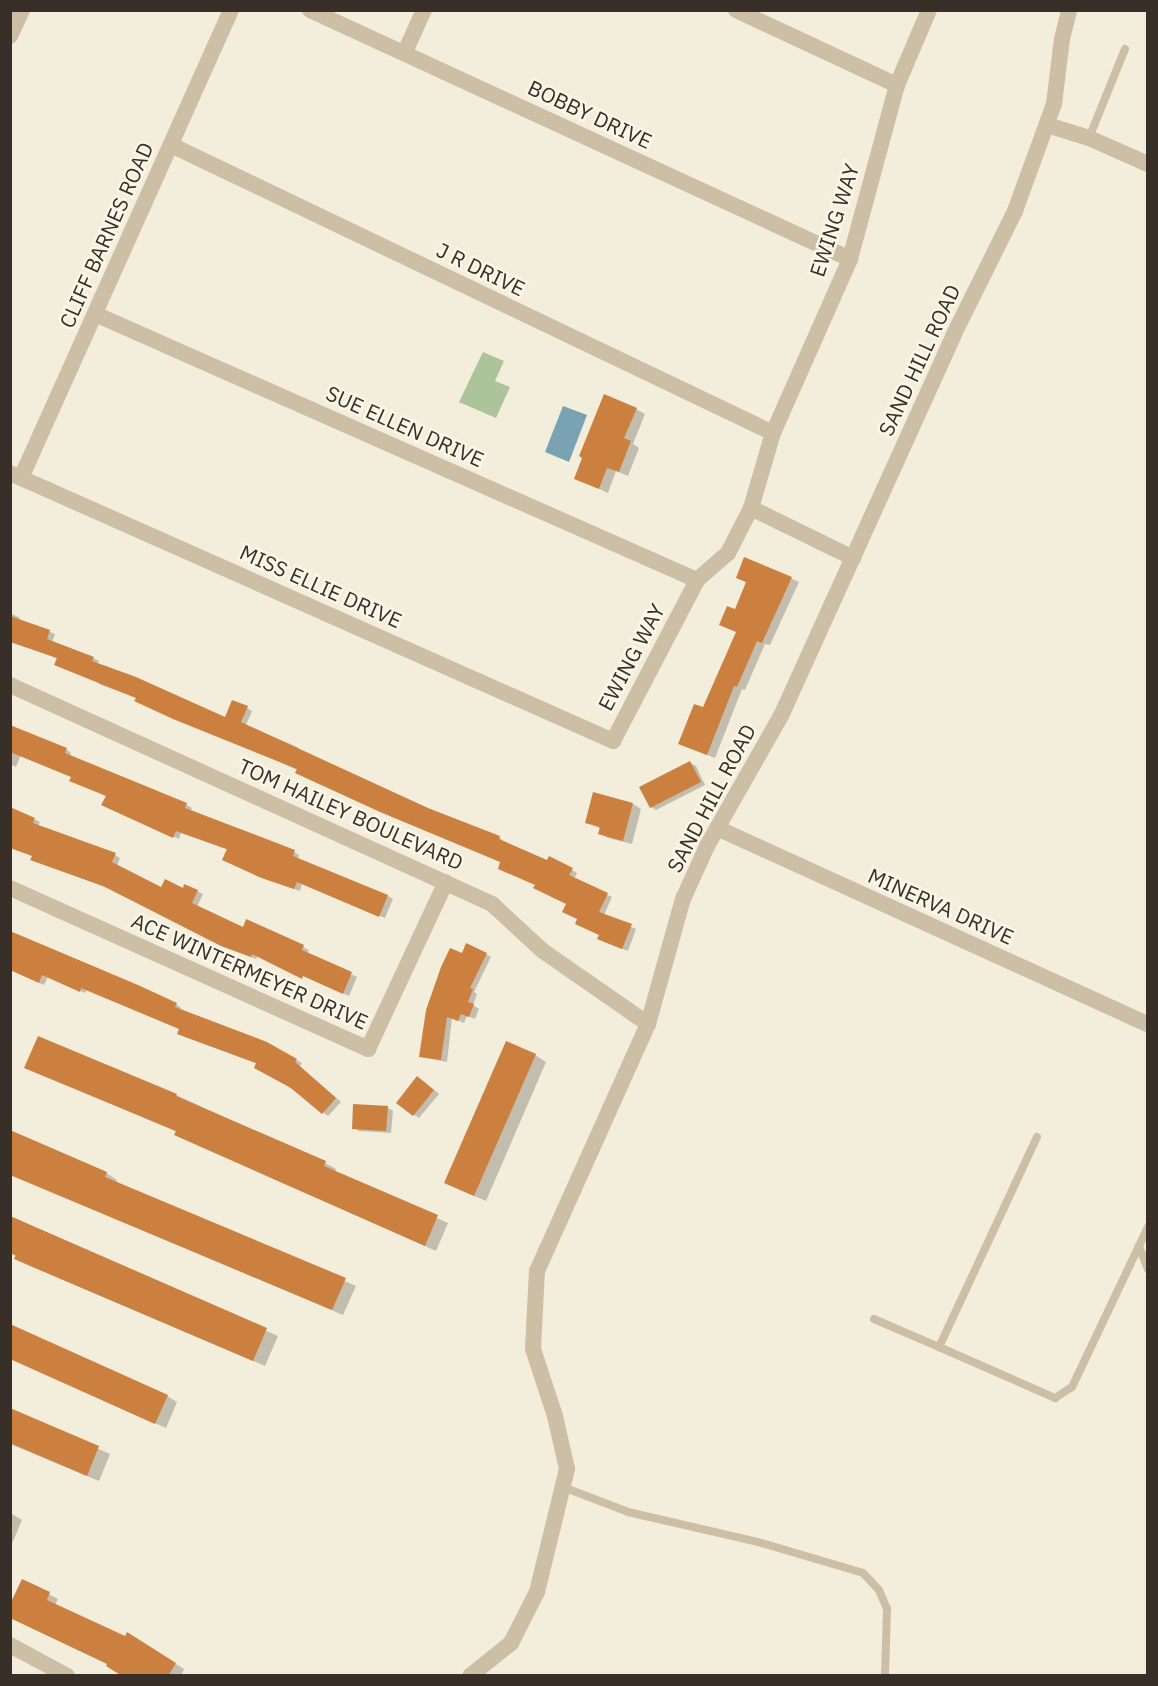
<!DOCTYPE html>
<html>
<head>
<meta charset="utf-8">
<style>
	body { margin:0 }
	#map { position:relative; width:1158px; height:1686px; overflow:hidden; background:#f3eddb; font-family:"IBM Plex Sans",sans-serif }
	div>[style] { position:absolute }
	.green>* { inset:0; background:#adc39a }
	.water>* { inset:0; background:#79a3b2 }
	.shadow>* { inset:0; background:#0003 }
	.building>* { inset:0; background:#cc8040 }
	.lane>* { height:8px; margin:-4px; padding:0 4px; transform-origin:4px; border-radius:4px; background:#ccbfa6 }
	.street>* { height:16px; margin:-8px; padding:0 8px; transform-origin:8px; border-radius:8px; background:#ccbfa6 }
	span { translate:-50% -50%; white-space:nowrap; text-align:center; line-height:1.15; -webkit-text-stroke:5px #faf6e8; paint-order:stroke }
	.street-label { font-size:21px; color:#383028 }
	.frame { position:absolute; inset:0; border:12px solid #383028; pointer-events:none }
</style>
</head>
<body>
<div id="map">
	<div class="green">
		<div style="clip-path:polygon(483px 352px,504px 361px,495px 381px,510px 387px,496px 418px,459px 402px)"></div>
	</div>
	<div class="water">
		<div style="clip-path:polygon(563px 406px,587px 415px,569px 462px,545px 452px)"></div>
	</div>
	<div class="shadow">
		<div style="clip-path:polygon(636px 409px,645px 414px,633px 444px,639px 448px,628px 476px,616px 471px,608px 493px,576px 478px)"></div>
		<div style="clip-path:polygon(745px 559px,799px 582px,770px 645px,765px 644px,745px 690px,742px 689px,715px 758px,687px 747px,738px 632px,736px 611px,747px 583px,737px 577px)"></div>
		<div style="clip-path:polygon(10px 613px,20px 618px,19px 620px,55px 634px,52px 642px,93px 658px,99px 661px,97px 665px,225px 719px,247px 708px,252px 711px,246px 725px,295px 746px,300px 749px,299px 752px,465px 826px,499px 837px,504px 842px,548px 862px,550px 858px,572px 870px,577px 873px,574px 879px,612px 897px,604px 915px,636px 929px,628px 951px,604px 942px,601px 935px,578px 918px,568px 904px,502px 862px,137px 698px,101px 685px,58px 659px,10px 640px)"></div>
		<div style="clip-path:polygon(10px 727px,66px 749px,71px 753px,70px 757px,187px 805px,192px 808px,191px 810px,294px 852px,299px 855px,298px 859px,388px 896px,393px 899px,385px 918px,302px 884px,300px 891px,267px 880px,229px 862px,228px 850px,181px 833px,179px 839px,108px 808px,107px 796px,73px 777px,21px 755px,16px 767px,10px 764px)"></div>
		<div style="clip-path:polygon(690px 763px,696px 766px,705px 785px,656px 810px,651px 807px)"></div>
		<div style="clip-path:polygon(633px 804px,641px 809px,632px 844px,608px 838px,600px 833px,601px 829px,586px 822px)"></div>
		<div style="clip-path:polygon(34px 819px,40px 822px,38px 826px,115px 855px,120px 858px,117px 866px,162px 889px,197px 891px,203px 894px,197px 907px,244px 929px,274px 932px,309px 950px,307px 954px,357px 977px,349px 996px,258px 956px,256px 959px,228px 948px,110px 889px,38px 862px,33px 856px,10px 846px)"></div>
		<div style="clip-path:polygon(486px 954px,491px 957px,474px 992px,477px 994px,473px 1005px,479px 1009px,475px 1019px,467px 1016px,464px 1023px,452px 1018px,447px 1062px,421px 1057px)"></div>
		<div style="clip-path:polygon(10px 958px,176px 1004px,181px 1008px,180px 1010px,266px 1044px,302px 1063px,300px 1066px,341px 1102px,328px 1116px,258px 1064px,185px 1037px,181px 1029px,87px 989px,85px 993px,48px 977px,44px 985px,16px 972px)"></div>
		<div style="clip-path:polygon(535px 1055px,546px 1062px,486px 1201px,458px 1189px)"></div>
		<div style="clip-path:polygon(26px 1067px,176px 1095px,325px 1163px,336px 1169px,335px 1173px,448px 1223px,436px 1251px,187px 1140px,177px 1132px)"></div>
		<div style="clip-path:polygon(423px 1081px,439px 1094px,419px 1118px,398px 1103px)"></div>
		<div style="clip-path:polygon(355px 1106px,388px 1108px,393px 1111px,391px 1133px,359px 1131px,354px 1128px)"></div>
		<div style="clip-path:polygon(106px 1173px,117px 1180px,116px 1183px,356px 1286px,343px 1315px,10px 1174px)"></div>
		<div style="clip-path:polygon(10px 1216px,278px 1336px,265px 1366px,28px 1265px,10px 1253px)"></div>
		<div style="clip-path:polygon(10px 1358px,167px 1396px,177px 1402px,166px 1428px)"></div>
		<div style="clip-path:polygon(10px 1410px,110px 1454px,99px 1481px,10px 1444px)"></div>
		<div style="clip-path:polygon(10px 1513px,22px 1520px,11px 1546px,10px 1546px)"></div>
		<div style="clip-path:polygon(23px 1581px,58px 1599px,55px 1605px,125px 1638px,136px 1639px,184px 1669px,181px 1676px,125px 1676px)"></div>
	</div>
	<div class="building">
		<div style="clip-path:polygon(604px 394px,637px 408px,624px 438px,631px 441px,619px 472px,607px 468px,599px 489px,574px 479px,582px 458px,579px 456px)"></div>
		<div style="clip-path:polygon(744px 557px,792px 577px,762px 643px,757px 641px,737px 687px,734px 686px,707px 755px,678px 744px,694px 704px,703px 707px,736px 632px,719px 625px,727px 606px,735px 609px,746px 582px,736px 578px)"></div>
		<div style="clip-path:polygon(10px 616px,50px 630px,47px 639px,94px 657px,92px 661px,136px 677px,225px 717px,232px 700px,248px 706px,241px 722px,428px 808px,500px 836px,499px 839px,547px 860px,549px 856px,573px 868px,569px 875px,608px 893px,599px 912px,632px 924px,622px 949px,597px 939px,599px 935px,575px 924px,577px 919px,562px 912px,566px 904px,533px 888px,535px 885px,498px 869px,500px 862px,380px 812px,295px 773px,297px 769px,173px 719px,134px 701px,136px 698px,54px 665px,57px 658px,10px 642px)"></div>
		<div style="clip-path:polygon(10px 725px,67px 748px,65px 753px,187px 803px,185px 808px,295px 850px,293px 856px,388px 895px,379px 917px,297px 882px,294px 889px,259px 877px,222px 860px,227px 849px,176px 831px,173px 838px,101px 805px,106px 796px,69px 781px,71px 777px,10px 752px)"></div>
		<div style="clip-path:polygon(690px 761px,701px 782px,650px 808px,639px 787px)"></div>
		<div style="clip-path:polygon(593px 792px,633px 803px,623px 841px,598px 834px,600px 827px,585px 823px)"></div>
		<div style="clip-path:polygon(10px 807px,35px 818px,33px 823px,116px 853px,112px 862px,161px 887px,165px 879px,183px 888px,184px 884px,198px 890px,192px 903px,243px 927px,246px 919px,304px 945px,302px 950px,352px 972px,343px 994px,303px 976px,302px 979px,252px 954px,251px 957px,221px 946px,103px 886px,30px 860px,32px 856px,10px 848px)"></div>
		<div style="clip-path:polygon(10px 931px,138px 985px,177px 1003px,175px 1007px,267px 1042px,297px 1059px,295px 1062px,336px 1098px,322px 1114px,291px 1088px,254px 1068px,256px 1063px,177px 1034px,179px 1029px,81px 988px,80px 992px,42px 975px,39px 983px,10px 970px)"></div>
		<div style="clip-path:polygon(466px 943px,487px 953px,470px 988px,473px 989px,468px 1002px,474px 1004px,469px 1017px,461px 1014px,458px 1021px,447px 1017px,441px 1060px,419px 1057px,426px 1010px,441px 967px,450px 948px,462px 953px)"></div>
		<div style="clip-path:polygon(38px 1036px,177px 1094px,176px 1096px,326px 1161px,324px 1166px,438px 1215px,425px 1246px,174px 1135px,176px 1131px,24px 1068px)"></div>
		<div style="clip-path:polygon(506px 1041px,536px 1054px,474px 1196px,444px 1183px)"></div>
		<div style="clip-path:polygon(417px 1076px,434px 1090px,413px 1116px,396px 1103px)"></div>
		<div style="clip-path:polygon(353px 1104px,388px 1106px,386px 1131px,352px 1129px)"></div>
		<div style="clip-path:polygon(10px 1130px,107px 1172px,105px 1177px,346px 1278px,332px 1310px,10px 1175px)"></div>
		<div style="clip-path:polygon(10px 1216px,267px 1328px,253px 1361px,14px 1259px,16px 1255px,10px 1253px)"></div>
		<div style="clip-path:polygon(10px 1324px,168px 1395px,155px 1424px,10px 1359px)"></div>
		<div style="clip-path:polygon(10px 1408px,99px 1446px,87px 1476px,10px 1443px)"></div>
		<div style="clip-path:polygon(22px 1579px,50px 1592px,47px 1600px,125px 1636px,127px 1632px,176px 1663px,168px 1676px,122px 1676px,106px 1666px,107px 1664px,10px 1618px,10px 1604px)"></div>
	</div>
	<div class="lane">
		<div style="left:1089px;top:138px;width:96px;rotate:-68deg"></div>
		<div style="left:1037px;top:1137px;width:232px;rotate:115deg"></div>
		<div style="left:939px;top:1347px;width:127px;rotate:23.7deg"></div>
		<div style="left:1055px;top:1398px;width:20px;rotate:-33deg"></div>
		<div style="left:1072px;top:1387px;width:156px;rotate:-64.6deg"></div>
		<div style="left:1148px;top:1227px;width:21px;rotate:115deg"></div>
		<div style="left:1139px;top:1246px;width:25px;rotate:69deg"></div>
		<div style="left:874px;top:1319px;width:71px;rotate:23.3deg"></div>
		<div style="left:563px;top:1487px;width:70px;rotate:21deg"></div>
		<div style="left:628px;top:1512px;width:133px;rotate:13deg"></div>
		<div style="left:758px;top:1542px;width:109px;rotate:16.4deg"></div>
		<div style="left:863px;top:1573px;width:23px;rotate:47deg"></div>
		<div style="left:879px;top:1590px;width:21px;rotate:67deg"></div>
		<div style="left:887px;top:1609px;width:67px;rotate:91.7deg"></div>
	</div>
	<div class="street">
		<div style="left:310px;top:10px;width:595px;rotate:24.75deg"></div>
		<div style="left:736px;top:10px;width:178px;rotate:25deg"></div>
		<div style="left:10px;top:36px;width:29px;rotate:-65deg"></div>
		<div style="left:405px;top:52px;width:46px;rotate:-65.7deg"></div>
		<div style="left:1047px;top:125px;width:44px;rotate:17.2deg"></div>
		<div style="left:1089px;top:138px;width:64px;rotate:23.8deg"></div>
		<div style="left:171px;top:145px;width:667px;rotate:25.57deg"></div>
		<div style="left:95px;top:314px;width:658px;rotate:23.84deg"></div>
		<div style="left:10px;top:473px;width:660px;rotate:23.96deg"></div>
		<div style="left:613px;top:741px;width:182px;rotate:-62.4deg"></div>
		<div style="left:697px;top:580px;width:41px;rotate:-41.1deg"></div>
		<div style="left:728px;top:553px;width:51px;rotate:-62.9deg"></div>
		<div style="left:751px;top:508px;width:78px;rotate:-73.7deg"></div>
		<div style="left:773px;top:433px;width:190px;rotate:-66.1deg"></div>
		<div style="left:850px;top:259px;width:180px;rotate:-74.9deg"></div>
		<div style="left:897px;top:85px;width:82px;rotate:-66.9deg"></div>
		<div style="left:21px;top:478px;width:513px;rotate:-65.83deg"></div>
		<div style="left:751px;top:508px;width:114px;rotate:26.1deg"></div>
		<div style="left:10px;top:685px;width:529px;rotate:24.43deg"></div>
		<div style="left:492px;top:904px;width:69px;rotate:42.7deg"></div>
		<div style="left:543px;top:951px;width:128px;rotate:34.8deg"></div>
		<div style="left:717px;top:828px;width:473px;rotate:24.5deg"></div>
		<div style="left:10px;top:888px;width:393px;rotate:24.2deg"></div>
		<div style="left:368px;top:1049px;width:184px;rotate:-65deg"></div>
		<div style="left:10px;top:1645px;width:65px;rotate:28.5deg"></div>
		<div style="left:470px;top:1676px;width:53px;rotate:-38.8deg"></div>
		<div style="left:511px;top:1643px;width:57px;rotate:-63deg"></div>
		<div style="left:537px;top:1592px;width:127px;rotate:-76.3deg"></div>
		<div style="left:567px;top:1469px;width:54px;rotate:-102.8deg"></div>
		<div style="left:555px;top:1416px;width:71px;rotate:-108.2deg"></div>
		<div style="left:533px;top:1349px;width:78px;rotate:-87.1deg"></div>
		<div style="left:537px;top:1271px;width:271px;rotate:-65.8deg"></div>
		<div style="left:648px;top:1024px;width:130px;rotate:-74.4deg"></div>
		<div style="left:683px;top:899px;width:58px;rotate:-65.6deg"></div>
		<div style="left:707px;top:846px;width:150px;rotate:-60.4deg"></div>
		<div style="left:781px;top:716px;width:417px;rotate:-65.6deg"></div>
		<div style="left:953px;top:336px;width:140px;rotate:-63.6deg"></div>
		<div style="left:1015px;top:211px;width:114px;rotate:-70deg"></div>
		<div style="left:1054px;top:104px;width:65px;rotate:-83deg"></div>
		<div style="left:1062px;top:39px;width:30px;rotate:-76deg"></div>
	</div>
	<div class="street-label">
		<span style="left:590px;top:114px;rotate:25deg">BOBBY DRIVE</span>
		<span style="left:834px;top:220px;rotate:-72deg">EWING WAY</span>
		<span style="left:106px;top:235px;rotate:-66deg">CLIFF BARNES ROAD</span>
		<span style="left:481px;top:269px;rotate:26deg">J R DRIVE</span>
		<span style="left:919px;top:360px;rotate:-65deg">SAND HILL ROAD</span>
		<span style="left:405px;top:426px;rotate:24deg">SUE ELLEN DRIVE</span>
		<span style="left:321px;top:586px;rotate:24deg">MISS ELLIE DRIVE</span>
		<span style="left:631px;top:657px;rotate:-62deg">EWING WAY</span>
		<span style="left:711px;top:798px;rotate:-62deg">SAND HILL ROAD</span>
		<span style="left:351px;top:814px;rotate:24deg">TOM HAILEY BOULEVARD</span>
		<span style="left:941px;top:906px;rotate:24deg">MINERVA DRIVE</span>
		<span style="left:250px;top:971px;rotate:24deg">ACE WINTERMEYER DRIVE</span>
	</div>
	<div class="frame"></div>
</div>
</body>
</html>
